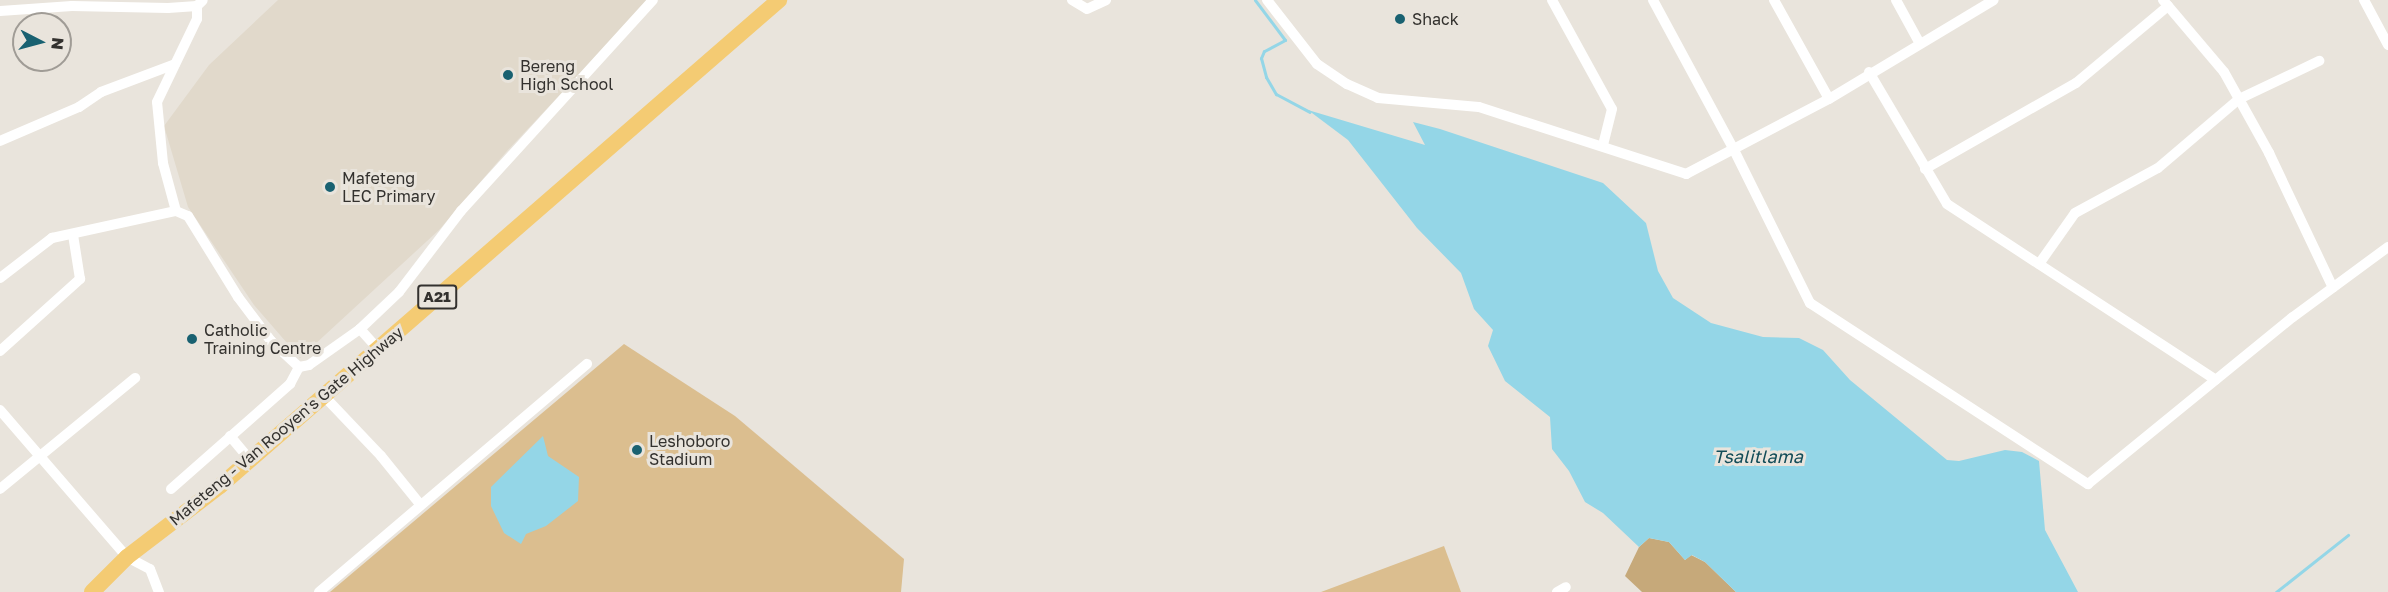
<!DOCTYPE html>
<html>
<head>
<meta charset="utf-8">
<style>
	body { margin:0 }
	#map { position:relative; width:2388px; height:592px; overflow:hidden; background:#e9e4dc; font-family:"Golos Text",sans-serif }
	div>[style] { position:absolute }
	.built>* { inset:0; background:#e1d9cb }
	.green>* { inset:0; background:#dbbe8f }
	.forest>* { inset:0; background:#c6a97a }
	.water>* { inset:0; background:#94d6e7 }
	.stream>* { height:3px; margin:-1.5px; padding:0 1.5px; transform-origin:1.5px; border-radius:1.5px; background:#94d6e7 }
	.minor>* { height:10px; margin:-5px; padding:0 5px; transform-origin:5px; border-radius:5px; background:#fff }
	.primary>* { height:16px; margin:-8px; padding:0 8px; transform-origin:8px; border-radius:8px; background:#f4cb73 }
	.dots>* { width:16px; height:16px; translate:-50% -50%; box-sizing:border-box; border:3px solid #e9e4dc; border-radius:50% }
	span { translate:-50% -50%; white-space:nowrap; text-align:center; line-height:1.15; -webkit-text-stroke:6px #e9e4dc; paint-order:stroke }
	.shield-label span { padding:2px 4px; background:#e9e4dc; border:2px solid; border-radius:4px; -webkit-text-stroke-width:0 }
	.shield-label { font-size:15px; color:#33312e; font-weight:700 }
	.poi-label { font-size:16px; color:#33312e }
	.left { translate:0 -50%; text-align:left }
	.street-label { font-size:16px; color:#33312e }
	.water-label { font-size:18px; color:#124c58; font-style:italic }
	.north { position:absolute; left:12px; top:12px; width:60px; height:60px; box-sizing:border-box; background:#e9e4dc; border:2px solid #a09c96; border-radius:50%; rotate:96deg; font-size:16px; font-weight:700; line-height:24px; text-align:center; color:#33312e }
	.north::after { content:''; display:block; margin:auto; width:21px; height:27px; background:#196171; clip-path:polygon(50% 0,100% 100%,50% 72%,0 100%) }
</style>
</head>
<body>
<div id="map">
	<div class="built">
		<div style="clip-path:polygon(278px 0,649px 0,507px 151px,439px 230px,300px 358px,254px 305px,188px 207px,164px 126px,209px 65px)"></div>
	</div>
	<div class="green">
		<div style="clip-path:polygon(624px 344px,735px 416px,904px 559px,901px 592px,330px 592px)"></div>
		<div style="clip-path:polygon(1444px 546px,1461px 592px,1321px 592px)"></div>
	</div>
	<div class="forest">
		<div style="clip-path:polygon(1649px 538px,1669px 542px,1685px 560px,1691px 555px,1705px 562px,1736px 592px,1642px 592px,1625px 576px,1639px 547px)"></div>
	</div>
	<div class="water">
		<div style="clip-path:polygon(1308px 110px,1425px 145px,1413px 122px,1440px 129px,1603px 183px,1646px 223px,1658px 271px,1673px 298px,1711px 323px,1763px 337px,1799px 338px,1823px 350px,1850px 380px,1947px 460px,1959px 461px,2005px 450px,2022px 452px,2039px 461px,2045px 530px,2078px 592px,1736px 592px,1705px 562px,1692px 555px,1685px 560px,1669px 542px,1649px 538px,1639px 547px,1603px 513px,1585px 502px,1569px 471px,1552px 449px,1550px 417px,1505px 381px,1488px 346px,1493px 330px,1474px 309px,1461px 273px,1417px 228px,1348px 140px)"></div>
		<div style="clip-path:polygon(543px 436px,548px 456px,579px 477px,578px 501px,546px 526px,526px 534px,521px 544px,504px 533px,491px 506px,491px 487px)"></div>
	</div>
	<div class="stream">
		<div style="left:1255px;top:0;width:50px;rotate:53.1deg"></div>
		<div style="left:1285px;top:40px;width:24px;rotate:152deg"></div>
		<div style="left:1264px;top:51px;width:8px;rotate:113deg"></div>
		<div style="left:1261px;top:58px;width:20px;rotate:75deg"></div>
		<div style="left:1266px;top:77px;width:20px;rotate:60deg"></div>
		<div style="left:1276px;top:94px;width:38px;rotate:28deg"></div>
		<div style="left:2276px;top:592px;width:92px;rotate:-38.4deg"></div>
	</div>
	<div class="minor">
		<div style="left:1072px;top:0;width:17px;rotate:31deg"></div>
		<div style="left:1087px;top:9px;width:21px;rotate:-25deg"></div>
		<div style="left:1267px;top:0;width:81px;rotate:52deg"></div>
		<div style="left:1317px;top:64px;width:36px;rotate:34deg"></div>
		<div style="left:1347px;top:84px;width:34px;rotate:24deg"></div>
		<div style="left:1378px;top:98px;width:101px;rotate:5.1deg"></div>
		<div style="left:1479px;top:107px;width:218px;rotate:17.9deg"></div>
		<div style="left:1686px;top:174px;width:161px;rotate:-27.7deg"></div>
		<div style="left:1829px;top:99px;width:192px;rotate:-31deg"></div>
		<div style="left:1552px;top:0;width:124px;rotate:61.2deg"></div>
		<div style="left:1612px;top:109px;width:38px;rotate:104deg"></div>
		<div style="left:1653px;top:0;width:170px;rotate:61.6deg"></div>
		<div style="left:1734px;top:150px;width:171px;rotate:63.6deg"></div>
		<div style="left:1810px;top:303px;width:332px;rotate:33.1deg"></div>
		<div style="left:2088px;top:484px;width:264px;rotate:-39.2deg"></div>
		<div style="left:2293px;top:317px;width:118px;rotate:-36.4deg"></div>
		<div style="left:1774px;top:0;width:113px;rotate:60.9deg"></div>
		<div style="left:1896px;top:0;width:48px;rotate:61.3deg"></div>
		<div style="left:2163px;top:0;width:94px;rotate:49.7deg"></div>
		<div style="left:2224px;top:72px;width:93px;rotate:60.9deg"></div>
		<div style="left:2269px;top:153px;width:149px;rotate:64.6deg"></div>
		<div style="left:2364px;top:0;width:51px;rotate:61.9deg"></div>
		<div style="left:0;top:11px;width:72px;rotate:-4deg"></div>
		<div style="left:72px;top:6px;width:96px;rotate:1.2deg"></div>
		<div style="left:168px;top:8px;width:29px;rotate:-4deg"></div>
		<div style="left:197px;top:6px;width:8px;rotate:-45deg"></div>
		<div style="left:1869px;top:72px;width:153px;rotate:59.4deg"></div>
		<div style="left:1947px;top:204px;width:321px;rotate:33.2deg"></div>
		<div style="left:0;top:141px;width:86px;rotate:-23.3deg"></div>
		<div style="left:79px;top:107px;width:27px;rotate:-34deg"></div>
		<div style="left:101px;top:92px;width:79px;rotate:-20.7deg"></div>
		<div style="left:1925px;top:169px;width:174px;rotate:-29.7deg"></div>
		<div style="left:2076px;top:83px;width:120px;rotate:-39.9deg"></div>
		<div style="left:176px;top:211px;width:50px;rotate:-105.2deg"></div>
		<div style="left:163px;top:163px;width:61px;rotate:-95.6deg"></div>
		<div style="left:157px;top:102px;width:92px;rotate:-64.3deg"></div>
		<div style="left:197px;top:19px;width:13px;rotate:-90deg"></div>
		<div style="left:2039px;top:264px;width:62px;rotate:-54.8deg"></div>
		<div style="left:2075px;top:213px;width:94px;rotate:-28.5deg"></div>
		<div style="left:2158px;top:168px;width:106px;rotate:-40.4deg"></div>
		<div style="left:2239px;top:99px;width:89px;rotate:-25.4deg"></div>
		<div style="left:0;top:278px;width:66px;rotate:-37.6deg"></div>
		<div style="left:52px;top:238px;width:127px;rotate:-12.3deg"></div>
		<div style="left:176px;top:211px;width:13px;rotate:23deg"></div>
		<div style="left:188px;top:216px;width:95px;rotate:58.3deg"></div>
		<div style="left:238px;top:297px;width:55px;rotate:53.1deg"></div>
		<div style="left:271px;top:341px;width:38px;rotate:43deg"></div>
		<div style="left:299px;top:367px;width:10px;rotate:-11deg"></div>
		<div style="left:309px;top:365px;width:62px;rotate:-35.2deg"></div>
		<div style="left:378px;top:349px;width:27px;rotate:-132deg"></div>
		<div style="left:360px;top:329px;width:54px;rotate:-43.5deg"></div>
		<div style="left:399px;top:292px;width:102px;rotate:-52.6deg"></div>
		<div style="left:461px;top:211px;width:285px;rotate:-47.7deg"></div>
		<div style="left:0;top:351px;width:108px;rotate:-42deg"></div>
		<div style="left:80px;top:279px;width:45px;rotate:-99deg"></div>
		<div style="left:323px;top:395px;width:84px;rotate:46.4deg"></div>
		<div style="left:381px;top:456px;width:60px;rotate:51deg"></div>
		<div style="left:0;top:410px;width:194px;rotate:49.2deg"></div>
		<div style="left:127px;top:557px;width:26px;rotate:28deg"></div>
		<div style="left:150px;top:569px;width:25px;rotate:69deg"></div>
		<div style="left:230px;top:436px;width:30px;rotate:50deg"></div>
		<div style="left:0;top:489px;width:175px;rotate:-39.4deg"></div>
		<div style="left:171px;top:489px;width:159px;rotate:-41.4deg"></div>
		<div style="left:290px;top:384px;width:19px;rotate:-62deg"></div>
		<div style="left:319px;top:592px;width:352px;rotate:-40.4deg"></div>
		<div style="left:1557px;top:592px;width:10px;rotate:-29deg"></div>
	</div>
	<div class="primary">
		<div style="left:92px;top:592px;width:49px;rotate:-45deg"></div>
		<div style="left:127px;top:557px;width:117px;rotate:-37.4deg"></div>
		<div style="left:220px;top:486px;width:741px;rotate:-41deg"></div>
	</div>
	<div class="dots">
		<div style="left:1400px;top:19px;background:#196171"></div>
		<div style="left:508px;top:75px;background:#196171"></div>
		<div style="left:330px;top:187px;background:#196171"></div>
		<div style="left:192px;top:339px;background:#196171"></div>
		<div style="left:637px;top:450px;background:#196171"></div>
	</div>
	<div class="shield-label">
		<span style="left:437px;top:297px">A21</span>
	</div>
	<div class="poi-label">
		<span class="left" style="left:1412px;top:19px">Shack</span>
		<span class="left" style="left:520px;top:75px">Bereng<br>High School</span>
		<span class="left" style="left:342px;top:187px">Mafeteng<br>LEC Primary</span>
		<span class="left" style="left:204px;top:339px">Catholic<br>Training Centre</span>
		<span class="left" style="left:649px;top:450px">Leshoboro<br>Stadium</span>
	</div>
	<div class="street-label">
		<span style="left:286px;top:426px;rotate:-40deg">Mafeteng - Van Rooyen's Gate Highway</span>
	</div>
	<div class="water-label">
		<span style="left:1758px;top:456px">Tsalitlama</span>
	</div>
	<div class="north">N</div>
</div>
</body>
</html>
